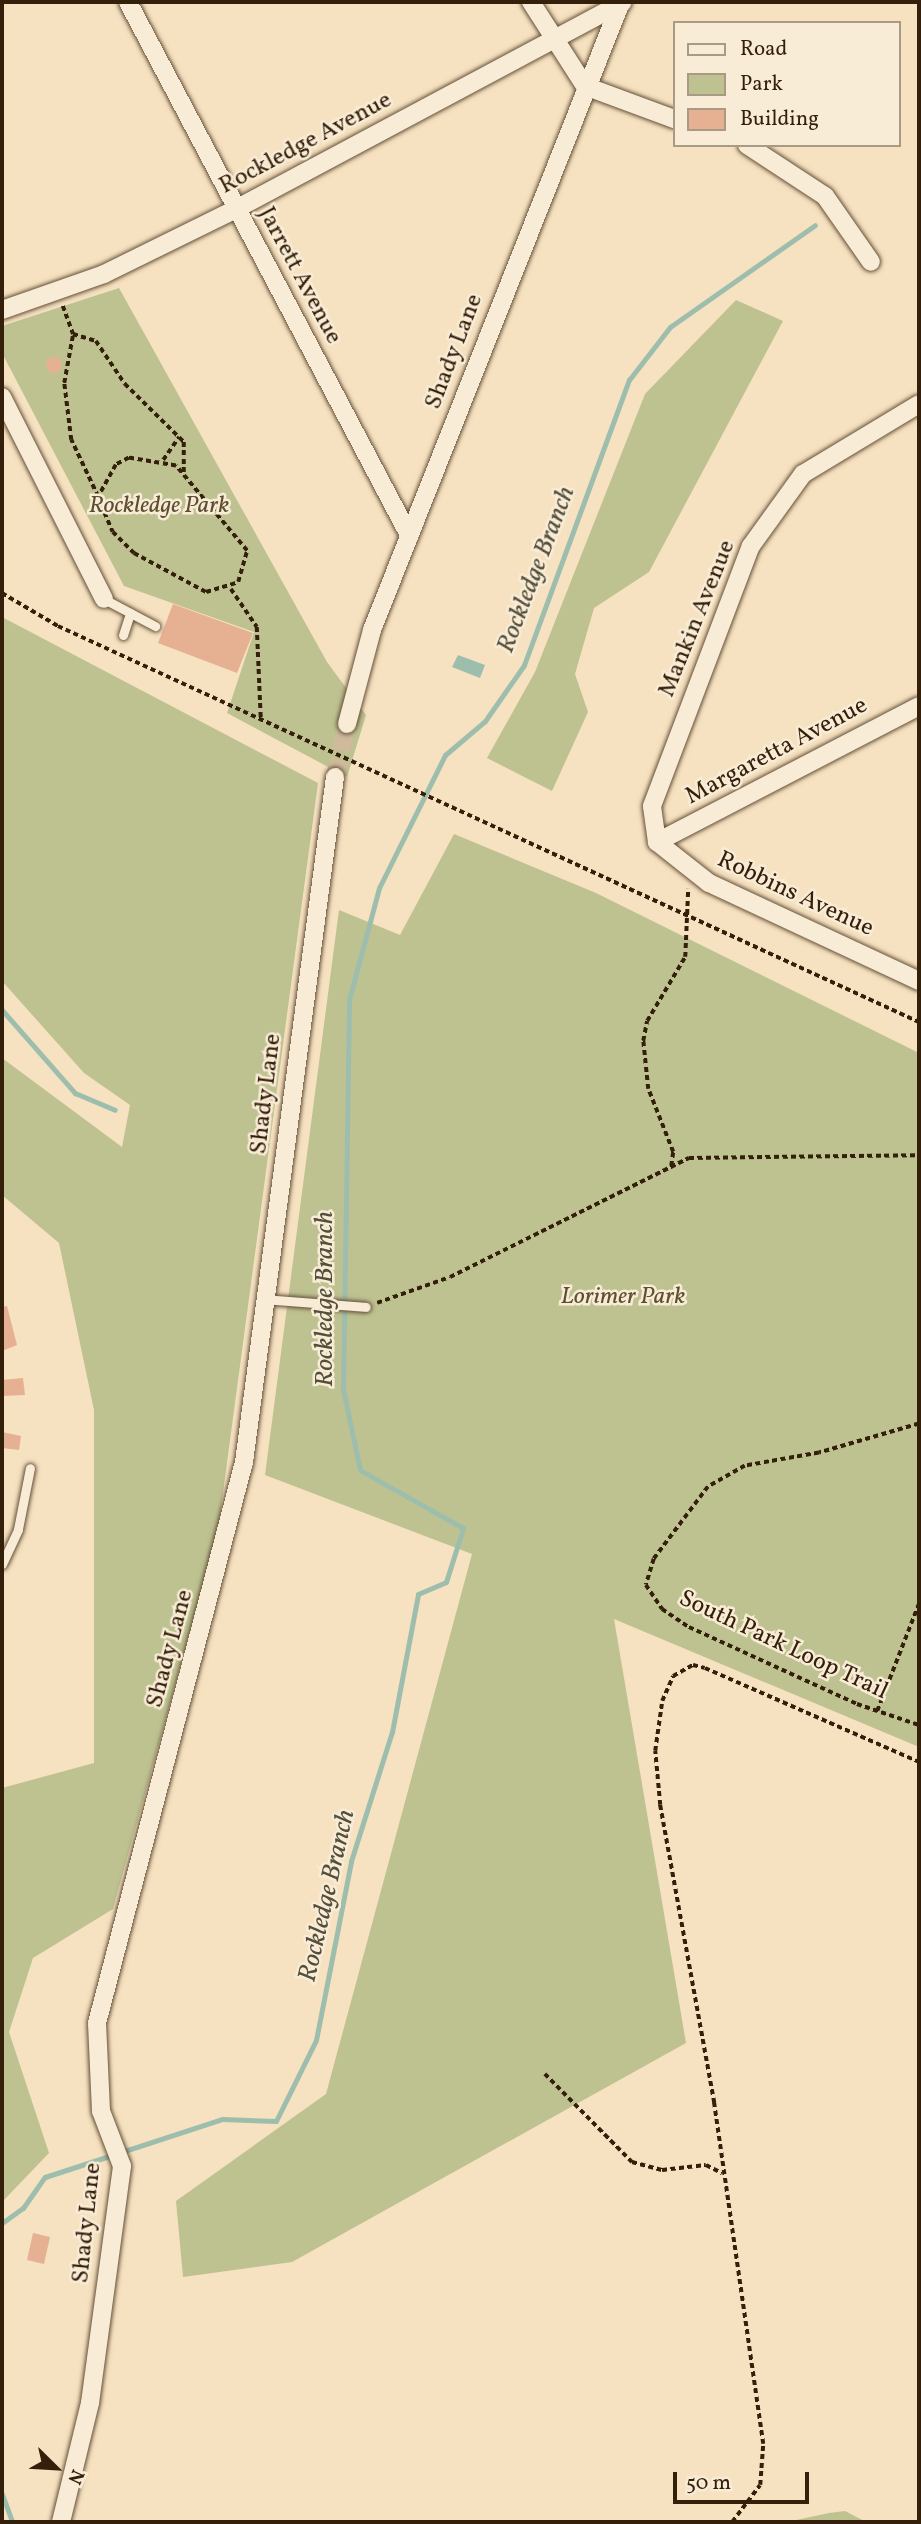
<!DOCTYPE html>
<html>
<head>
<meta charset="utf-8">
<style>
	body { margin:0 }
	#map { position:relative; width:921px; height:2524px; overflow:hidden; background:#f6e1c0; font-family:Vollkorn,serif }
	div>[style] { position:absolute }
	.green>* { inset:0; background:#bec291 }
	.water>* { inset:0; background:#9ebead }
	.stream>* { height:5px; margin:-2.5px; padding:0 2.5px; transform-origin:2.5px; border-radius:2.5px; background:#9ebead }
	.building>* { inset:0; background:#e6b192 }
	.round { border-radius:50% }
	.street-tunnel>* { height:18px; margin-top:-9px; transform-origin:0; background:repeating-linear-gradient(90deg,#cfba9c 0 18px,transparent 0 27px) }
	.path>* { height:3.5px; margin-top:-1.75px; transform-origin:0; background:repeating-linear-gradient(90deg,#331f0a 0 5px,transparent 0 8.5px) }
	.roads { filter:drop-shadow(0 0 2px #645038) drop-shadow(0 0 2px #645038) }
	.lane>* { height:9px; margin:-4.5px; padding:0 4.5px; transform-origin:4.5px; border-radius:4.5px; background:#f9ecd6 }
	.street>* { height:18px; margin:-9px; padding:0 9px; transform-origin:9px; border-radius:9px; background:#f9ecd6 }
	span { translate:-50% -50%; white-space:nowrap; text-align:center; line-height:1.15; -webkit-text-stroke:5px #f9ecd6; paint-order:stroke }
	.street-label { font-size:24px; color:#331f0a }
	.park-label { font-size:24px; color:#5d5032; font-style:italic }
	.water-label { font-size:26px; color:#534f3b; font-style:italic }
	.frame { position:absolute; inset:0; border:4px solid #331f0a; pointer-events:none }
	.legend { position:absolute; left:673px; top:21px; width:228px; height:126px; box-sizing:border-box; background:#f9ecd6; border:2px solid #aa9a84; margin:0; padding:9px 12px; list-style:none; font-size:21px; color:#331f0a }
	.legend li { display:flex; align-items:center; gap:14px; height:35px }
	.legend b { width:35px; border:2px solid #aa9a84 }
	.north { position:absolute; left:21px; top:2433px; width:70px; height:70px; -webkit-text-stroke:5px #f9ecd6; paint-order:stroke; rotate:114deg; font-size:19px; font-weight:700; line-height:28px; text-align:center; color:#331f0a }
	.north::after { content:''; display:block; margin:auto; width:24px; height:32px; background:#331f0a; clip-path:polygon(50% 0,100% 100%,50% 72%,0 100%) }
	.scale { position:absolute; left:673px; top:2472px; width:136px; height:32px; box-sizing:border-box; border:4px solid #331f0a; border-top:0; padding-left:9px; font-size:21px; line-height:24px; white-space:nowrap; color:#331f0a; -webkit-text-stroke:5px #f9ecd6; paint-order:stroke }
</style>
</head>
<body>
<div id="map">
	<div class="green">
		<div style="clip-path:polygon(119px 288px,327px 662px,366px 715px,347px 777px,227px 713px,254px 632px,124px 586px,2px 353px,2px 326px)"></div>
		<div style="clip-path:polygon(736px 300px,783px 321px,649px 572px,594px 608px,575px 674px,588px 712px,552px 791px,487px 758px,535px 672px,645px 394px)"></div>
		<div style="clip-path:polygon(2px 617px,318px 783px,218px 1530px,113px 1909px,33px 1958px,9px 2032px,49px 2153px,2px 2202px,2px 1788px,94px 1763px,94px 1410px,59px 1243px,2px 1195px,2px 1058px,122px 1147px,130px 1105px,84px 1073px,2px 981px)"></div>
		<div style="clip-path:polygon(454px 834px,596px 893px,919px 1053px,919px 1747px,614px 1619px,686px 2043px,292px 2262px,183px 2277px,176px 2201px,326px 2094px,472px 1554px,265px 1475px,339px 910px,400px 935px)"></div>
		<div style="clip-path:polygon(845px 2511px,866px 2522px,787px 2522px,829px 2513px)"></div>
	</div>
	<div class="water">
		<div style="clip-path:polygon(458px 655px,485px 665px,480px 678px,452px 667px)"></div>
	</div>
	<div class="stream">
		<div style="left:2px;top:1010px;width:111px;rotate:48.7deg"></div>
		<div style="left:75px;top:1093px;width:43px;rotate:23deg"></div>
		<div style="left:2px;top:2223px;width:26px;rotate:-36deg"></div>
		<div style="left:23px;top:2208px;width:38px;rotate:-55deg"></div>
		<div style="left:45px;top:2177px;width:186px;rotate:-18.1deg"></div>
		<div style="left:222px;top:2119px;width:54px;rotate:2.1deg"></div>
		<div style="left:276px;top:2121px;width:90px;rotate:-63.7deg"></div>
		<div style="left:316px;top:2040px;width:182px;rotate:-78.9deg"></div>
		<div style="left:351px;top:1861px;width:135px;rotate:-72.4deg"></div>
		<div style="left:392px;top:1732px;width:140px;rotate:-79.3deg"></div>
		<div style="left:418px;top:1594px;width:30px;rotate:-23deg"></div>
		<div style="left:446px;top:1582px;width:57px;rotate:-72.5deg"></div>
		<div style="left:463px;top:1528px;width:118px;rotate:-150.6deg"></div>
		<div style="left:360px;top:1470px;width:83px;rotate:-101.9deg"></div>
		<div style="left:343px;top:1389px;width:389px;rotate:-89.1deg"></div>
		<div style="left:349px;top:1000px;width:116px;rotate:-75deg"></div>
		<div style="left:379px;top:888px;width:148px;rotate:-63.6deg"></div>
		<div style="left:445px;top:755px;width:52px;rotate:-40.4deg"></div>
		<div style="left:485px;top:721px;width:68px;rotate:-55.1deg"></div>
		<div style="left:524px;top:665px;width:304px;rotate:-69.8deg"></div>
		<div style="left:629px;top:380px;width:67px;rotate:-52.3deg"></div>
		<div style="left:670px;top:327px;width:177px;rotate:-35.1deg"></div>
		<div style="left:2px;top:2494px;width:30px;rotate:70deg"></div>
	</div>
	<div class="building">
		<div class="round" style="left:46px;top:357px;width:16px;height:16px"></div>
		<div style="clip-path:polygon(173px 604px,253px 633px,237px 673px,158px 643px)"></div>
		<div style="clip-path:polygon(7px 1306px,17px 1345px,2px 1351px,2px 1307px)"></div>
		<div style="clip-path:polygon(23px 1378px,25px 1395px,2px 1396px,2px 1380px)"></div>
		<div style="clip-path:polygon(2px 1432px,21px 1436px,19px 1450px,2px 1448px)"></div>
		<div style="clip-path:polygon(33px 2233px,50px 2237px,44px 2264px,27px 2260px)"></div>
	</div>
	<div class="street-tunnel">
		<div style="left:335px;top:777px;width:54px;rotate:-77.2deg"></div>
	</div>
	<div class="path">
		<div style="left:63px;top:306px;width:30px;rotate:70deg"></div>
		<div style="left:163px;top:460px;width:28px;rotate:-55deg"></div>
		<div style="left:98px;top:497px;width:38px;rotate:67deg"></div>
		<div style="left:113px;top:532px;width:30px;rotate:45deg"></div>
		<div style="left:134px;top:553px;width:82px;rotate:28.4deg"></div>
		<div style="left:206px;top:592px;width:34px;rotate:-17deg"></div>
		<div style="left:238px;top:582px;width:32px;rotate:-74deg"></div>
		<div style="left:247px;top:551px;width:111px;rotate:-129.9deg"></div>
		<div style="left:176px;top:466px;width:48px;rotate:-170.3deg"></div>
		<div style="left:129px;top:458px;width:15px;rotate:152deg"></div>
		<div style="left:116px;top:465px;width:37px;rotate:119deg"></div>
		<div style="left:98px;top:497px;width:63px;rotate:-115.3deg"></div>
		<div style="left:71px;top:440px;width:57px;rotate:-97deg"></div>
		<div style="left:64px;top:383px;width:50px;rotate:-79.6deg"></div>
		<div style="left:73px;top:334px;width:24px;rotate:17deg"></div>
		<div style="left:96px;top:341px;width:52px;rotate:56deg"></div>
		<div style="left:125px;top:384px;width:83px;rotate:44.5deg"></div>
		<div style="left:184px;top:442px;width:32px;rotate:90deg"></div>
		<div style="left:231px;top:589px;width:46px;rotate:55.6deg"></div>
		<div style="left:257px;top:627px;width:91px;rotate:87.5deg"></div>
		<div style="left:2px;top:593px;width:65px;rotate:30.5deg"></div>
		<div style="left:58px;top:626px;width:948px;rotate:24.7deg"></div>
		<div style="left:671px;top:1166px;width:14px;rotate:-82deg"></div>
		<div style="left:673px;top:1152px;width:68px;rotate:-111.6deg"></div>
		<div style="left:648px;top:1089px;width:48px;rotate:-95.9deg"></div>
		<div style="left:643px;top:1041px;width:20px;rotate:-79deg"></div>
		<div style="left:647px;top:1021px;width:74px;rotate:-59.3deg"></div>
		<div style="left:685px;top:957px;width:68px;rotate:-87.5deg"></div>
		<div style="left:377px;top:1303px;width:77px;rotate:-19.6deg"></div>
		<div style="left:450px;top:1277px;width:267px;rotate:-26.5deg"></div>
		<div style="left:689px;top:1158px;width:230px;rotate:-0.7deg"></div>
		<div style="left:919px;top:1424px;width:104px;rotate:163.8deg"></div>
		<div style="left:819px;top:1453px;width:75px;rotate:170deg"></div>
		<div style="left:745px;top:1466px;width:43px;rotate:150.4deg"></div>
		<div style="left:708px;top:1487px;width:90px;rotate:126.9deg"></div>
		<div style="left:654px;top:1559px;width:27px;rotate:107deg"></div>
		<div style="left:646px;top:1585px;width:29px;rotate:56deg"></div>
		<div style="left:662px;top:1609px;width:32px;rotate:34deg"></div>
		<div style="left:689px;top:1627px;width:185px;rotate:24.6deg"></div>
		<div style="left:857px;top:1704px;width:65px;rotate:18.7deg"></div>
		<div style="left:877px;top:1711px;width:116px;rotate:-68.7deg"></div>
		<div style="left:545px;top:2074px;width:124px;rotate:45.3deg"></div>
		<div style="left:632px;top:2162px;width:31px;rotate:15deg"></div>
		<div style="left:662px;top:2170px;width:44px;rotate:-6.5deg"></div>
		<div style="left:706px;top:2165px;width:18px;rotate:27deg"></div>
		<div style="left:732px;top:2522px;width:46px;rotate:-52.9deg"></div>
		<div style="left:760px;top:2485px;width:41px;rotate:-85.8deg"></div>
		<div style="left:763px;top:2444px;width:345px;rotate:-98.2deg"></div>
		<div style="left:714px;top:2103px;width:303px;rotate:-100.3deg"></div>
		<div style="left:660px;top:1805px;width:54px;rotate:-95.3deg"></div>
		<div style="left:655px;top:1751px;width:50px;rotate:-82deg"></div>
		<div style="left:662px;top:1701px;width:27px;rotate:-66deg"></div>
		<div style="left:673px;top:1676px;width:23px;rotate:-29deg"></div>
		<div style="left:693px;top:1665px;width:12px;rotate:14deg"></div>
		<div style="left:705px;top:1668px;width:234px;rotate:23.7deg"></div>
	</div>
	<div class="roads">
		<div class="lane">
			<div style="left:104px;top:599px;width:58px;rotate:27.9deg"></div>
			<div style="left:123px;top:635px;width:23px;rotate:-72deg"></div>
			<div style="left:264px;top:1299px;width:102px;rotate:4.5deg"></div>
			<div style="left:2px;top:1564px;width:38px;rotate:-65deg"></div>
			<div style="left:18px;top:1529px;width:62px;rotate:-78.9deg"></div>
		</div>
		<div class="street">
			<div style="left:128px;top:2px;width:603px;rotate:62.2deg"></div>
			<div style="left:531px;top:2px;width:100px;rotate:57.3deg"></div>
			<div style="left:585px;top:86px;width:95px;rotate:20.3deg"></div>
			<div style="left:747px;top:145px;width:93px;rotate:33.2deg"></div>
			<div style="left:825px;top:196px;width:80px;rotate:55.1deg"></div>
			<div style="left:2px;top:310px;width:108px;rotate:-19.4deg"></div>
			<div style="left:104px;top:274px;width:147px;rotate:-26.2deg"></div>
			<div style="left:236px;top:209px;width:438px;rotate:-28.1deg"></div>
			<div style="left:2px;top:397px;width:226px;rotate:63.2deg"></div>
			<div style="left:347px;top:724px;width:97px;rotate:-75.1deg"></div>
			<div style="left:372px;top:630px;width:676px;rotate:-68.37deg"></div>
			<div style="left:657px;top:842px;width:36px;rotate:-98deg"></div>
			<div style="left:652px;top:806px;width:278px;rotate:-69.2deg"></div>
			<div style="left:751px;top:546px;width:89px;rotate:-54.2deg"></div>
			<div style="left:803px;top:474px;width:135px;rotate:-31.1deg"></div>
			<div style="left:657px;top:842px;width:66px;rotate:38.3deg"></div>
			<div style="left:709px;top:883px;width:232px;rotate:25deg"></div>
			<div style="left:657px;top:842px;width:295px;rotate:-27.4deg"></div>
			<div style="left:61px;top:2522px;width:122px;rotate:-76.3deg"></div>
			<div style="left:90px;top:2403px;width:239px;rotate:-82.3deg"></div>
			<div style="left:122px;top:2166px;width:59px;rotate:-110.9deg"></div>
			<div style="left:101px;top:2111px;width:88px;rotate:-92.6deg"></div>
			<div style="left:97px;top:2023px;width:580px;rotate:-75.32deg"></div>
			<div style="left:244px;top:1462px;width:691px;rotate:-82.43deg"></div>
		</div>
	</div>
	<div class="street-label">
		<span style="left:306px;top:144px;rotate:-28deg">Rockledge Avenue</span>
		<span style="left:299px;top:276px;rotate:62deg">Jarrett Avenue</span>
		<span style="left:455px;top:352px;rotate:-69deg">Shady Lane</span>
		<span style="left:698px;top:619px;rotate:-68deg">Mankin Avenue</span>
		<span style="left:777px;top:752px;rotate:-28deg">Margaretta Avenue</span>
		<span style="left:795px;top:895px;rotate:25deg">Robbins Avenue</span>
		<span style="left:267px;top:1094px;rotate:-83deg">Shady Lane</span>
		<span style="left:783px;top:1646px;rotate:25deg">South Park Loop Trail</span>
		<span style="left:171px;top:1649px;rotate:-75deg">Shady Lane</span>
		<span style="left:88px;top:2223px;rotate:-84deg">Shady Lane</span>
	</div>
	<div class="park-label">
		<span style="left:159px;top:507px">Rockledge Park</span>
		<span style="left:623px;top:1298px">Lorimer Park</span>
	</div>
	<div class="water-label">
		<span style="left:537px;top:570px;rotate:-69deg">Rockledge Branch</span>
		<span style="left:326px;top:1299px;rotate:-90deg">Rockledge Branch</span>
		<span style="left:328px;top:1896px;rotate:-77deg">Rockledge Branch</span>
	</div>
	<div class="frame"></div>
	<ul class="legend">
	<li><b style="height:9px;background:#f9ecd6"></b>Road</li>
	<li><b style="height:19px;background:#bec291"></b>Park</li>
	<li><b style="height:19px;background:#e6b192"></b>Building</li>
	</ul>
	<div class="north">N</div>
	<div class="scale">50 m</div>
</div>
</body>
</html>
